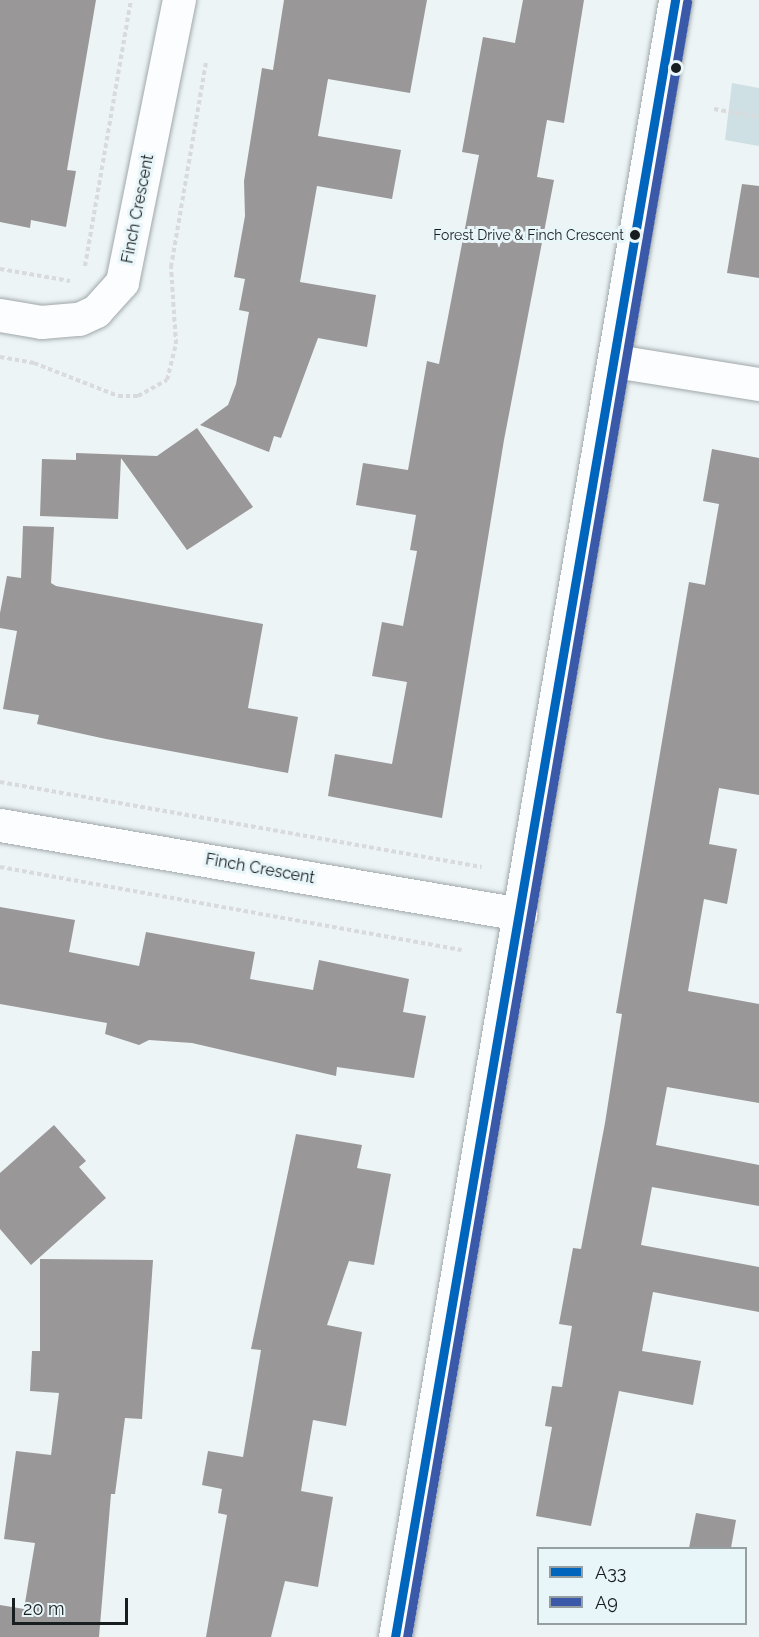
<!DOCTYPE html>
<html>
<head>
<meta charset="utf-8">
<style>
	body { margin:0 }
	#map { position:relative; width:759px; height:1637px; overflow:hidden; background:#ecf4f6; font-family:Raleway,sans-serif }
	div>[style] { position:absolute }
	.green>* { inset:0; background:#cfe0e5 }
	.building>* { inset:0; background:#9a9799 }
	.path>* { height:4px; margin-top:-2px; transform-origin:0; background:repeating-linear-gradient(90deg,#d8dadb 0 4.5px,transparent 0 7.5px) }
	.roads { filter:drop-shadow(0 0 2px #a1a7a9) drop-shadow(0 0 2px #a1a7a9) }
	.minor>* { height:33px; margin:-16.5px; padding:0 16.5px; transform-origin:16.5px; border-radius:16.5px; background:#fcfdfe }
	.bus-1>* { height:9px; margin:-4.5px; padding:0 4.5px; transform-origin:4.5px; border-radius:4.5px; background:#0065bd }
	.bus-2>* { height:9px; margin:-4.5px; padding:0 4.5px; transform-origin:4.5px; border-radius:4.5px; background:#3a59a8 }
	.dots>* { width:16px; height:16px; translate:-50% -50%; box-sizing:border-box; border:3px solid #e8f6fa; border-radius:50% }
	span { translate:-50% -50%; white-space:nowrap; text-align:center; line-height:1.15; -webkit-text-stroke:6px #e8f6fa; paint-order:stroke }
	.bus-label { font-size:14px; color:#181d1f }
	.right { translate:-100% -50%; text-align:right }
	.street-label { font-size:16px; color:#181d1f }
	.legend { position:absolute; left:537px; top:1547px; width:210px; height:78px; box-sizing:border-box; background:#e8f6fa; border:2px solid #959fa2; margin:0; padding:8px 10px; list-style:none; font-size:18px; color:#181d1f }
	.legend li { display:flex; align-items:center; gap:12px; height:30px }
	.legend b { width:30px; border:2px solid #959fa2 }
	.scale { position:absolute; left:12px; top:1598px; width:116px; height:27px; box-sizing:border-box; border:3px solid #181d1f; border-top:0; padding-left:8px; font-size:18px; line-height:21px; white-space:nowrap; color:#181d1f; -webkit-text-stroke:4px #e8f6fa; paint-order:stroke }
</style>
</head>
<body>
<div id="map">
	<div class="green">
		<div style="clip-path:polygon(732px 83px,759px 88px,759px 146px,725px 140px)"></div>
	</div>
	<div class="building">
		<div style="clip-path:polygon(0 0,96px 0,67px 170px,76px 171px,66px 227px,31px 220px,30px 228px,0 222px)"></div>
		<div style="clip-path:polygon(284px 0,427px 0,410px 93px,328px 79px,318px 136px,401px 150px,392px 199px,317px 186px,300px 282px,376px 295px,367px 347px,318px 338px,281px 438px,274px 436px,269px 452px,200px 425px,228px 405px,236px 384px,249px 312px,239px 310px,245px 279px,234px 277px,245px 216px,244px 181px,262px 68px,273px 70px)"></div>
		<div style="clip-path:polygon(523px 0,584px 0,564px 123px,547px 120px,537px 177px,554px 180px,504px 440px,442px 818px,328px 796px,335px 754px,392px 764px,407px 682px,372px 676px,382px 622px,403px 626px,417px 551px,410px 550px,416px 515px,356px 505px,363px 463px,408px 470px,427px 361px,439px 364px,479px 155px,462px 152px,483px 37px,515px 43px)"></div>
		<div style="clip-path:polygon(742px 184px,759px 186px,759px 278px,727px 273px)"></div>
		<div style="clip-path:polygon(197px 428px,253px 507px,187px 550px,121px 458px,118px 519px,40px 516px,42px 459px,76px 460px,76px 453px,157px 456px)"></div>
		<div style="clip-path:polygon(712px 449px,759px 458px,759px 795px,719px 788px,709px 844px,737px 849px,727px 904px,704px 899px,688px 991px,759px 1004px,759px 1103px,667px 1087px,656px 1145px,759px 1165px,759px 1206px,652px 1187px,641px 1245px,759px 1267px,759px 1312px,653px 1292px,642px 1351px,701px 1361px,693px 1405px,619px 1391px,591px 1526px,536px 1516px,552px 1427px,545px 1426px,552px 1386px,562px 1387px,572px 1326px,559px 1324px,573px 1248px,581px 1249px,605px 1123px,622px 1014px,616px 1013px,689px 582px,705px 585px,719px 504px,703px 501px)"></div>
		<div style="clip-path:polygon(23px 526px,54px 527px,51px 583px,56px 586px,263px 624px,248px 708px,298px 717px,288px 773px,106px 739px,37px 724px,39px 715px,3px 709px,17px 631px,0 628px,0 613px,7px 576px,21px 578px)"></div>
		<div style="clip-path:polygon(0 907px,75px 920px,69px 952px,139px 966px,146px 932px,255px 952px,250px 979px,313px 990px,319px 960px,409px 979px,403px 1012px,426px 1016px,414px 1078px,337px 1067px,336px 1076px,192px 1043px,149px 1040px,139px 1045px,105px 1034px,107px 1023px,0 1004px)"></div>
		<div style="clip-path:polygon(54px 1125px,86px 1161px,79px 1167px,106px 1198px,31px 1265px,0 1229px,0 1173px)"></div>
		<div style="clip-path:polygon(296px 1134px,362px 1145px,357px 1168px,391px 1174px,374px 1265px,349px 1261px,327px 1325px,362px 1332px,346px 1426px,313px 1420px,301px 1491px,333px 1497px,318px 1587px,285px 1581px,271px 1637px,206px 1637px,227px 1515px,218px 1513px,222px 1489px,202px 1485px,208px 1451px,243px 1457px,261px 1350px,251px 1349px)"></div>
		<div style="clip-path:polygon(40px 1259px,153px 1260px,142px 1419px,125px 1418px,115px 1494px,111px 1494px,99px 1637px,0 1637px,0 1605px,24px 1609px,35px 1543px,4px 1539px,16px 1451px,51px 1455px,59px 1393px,30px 1391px,32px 1351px,40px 1351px)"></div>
		<div style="clip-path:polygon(696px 1513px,736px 1520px,731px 1548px,689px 1548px)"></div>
	</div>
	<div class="path">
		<div style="left:714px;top:109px;width:46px;rotate:10.1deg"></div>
		<div style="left:85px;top:266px;width:270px;rotate:-80.2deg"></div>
		<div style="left:0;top:269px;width:71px;rotate:9.7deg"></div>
		<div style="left:0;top:357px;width:35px;rotate:10deg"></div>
		<div style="left:34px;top:363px;width:90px;rotate:21.4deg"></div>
		<div style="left:118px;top:396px;width:20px"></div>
		<div style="left:138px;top:396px;width:33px;rotate:-29deg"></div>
		<div style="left:167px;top:380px;width:37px;rotate:-76deg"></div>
		<div style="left:176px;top:344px;width:77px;rotate:-93.7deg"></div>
		<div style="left:171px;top:267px;width:207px;rotate:-80.3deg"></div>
		<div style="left:0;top:782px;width:489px;rotate:10deg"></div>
		<div style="left:0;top:867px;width:469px;rotate:10.2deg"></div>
	</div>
	<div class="roads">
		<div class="minor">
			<div style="left:0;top:315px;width:42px;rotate:9.7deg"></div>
			<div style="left:41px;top:322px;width:38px;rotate:-5deg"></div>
			<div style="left:79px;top:319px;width:19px;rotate:-25deg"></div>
			<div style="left:96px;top:311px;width:39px;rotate:-48deg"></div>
			<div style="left:122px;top:282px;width:288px;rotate:-78.6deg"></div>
			<div style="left:615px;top:361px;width:146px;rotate:9.1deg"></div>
			<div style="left:0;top:825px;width:528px;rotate:9.71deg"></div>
			<div style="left:395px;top:1637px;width:1661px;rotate:-80.29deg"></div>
		</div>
	</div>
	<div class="bus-1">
		<div style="left:395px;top:1637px;width:1661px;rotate:-80.29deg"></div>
	</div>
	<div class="bus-2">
		<div style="left:407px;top:1637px;width:1659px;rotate:-80.28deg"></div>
	</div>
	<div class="dots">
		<div style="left:676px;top:68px;background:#181d1f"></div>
		<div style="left:635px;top:235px;background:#181d1f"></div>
	</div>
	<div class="bus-label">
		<span class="right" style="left:624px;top:235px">Forest Drive &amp; Finch Crescent</span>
	</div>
	<div class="street-label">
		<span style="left:138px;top:209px;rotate:-79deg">Finch Crescent</span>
		<span style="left:260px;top:869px;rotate:10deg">Finch Crescent</span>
	</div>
	<ul class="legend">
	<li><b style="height:8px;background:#0065bd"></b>A33</li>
	<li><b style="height:8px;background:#3a59a8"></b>A9</li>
	</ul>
	<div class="scale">20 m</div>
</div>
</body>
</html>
